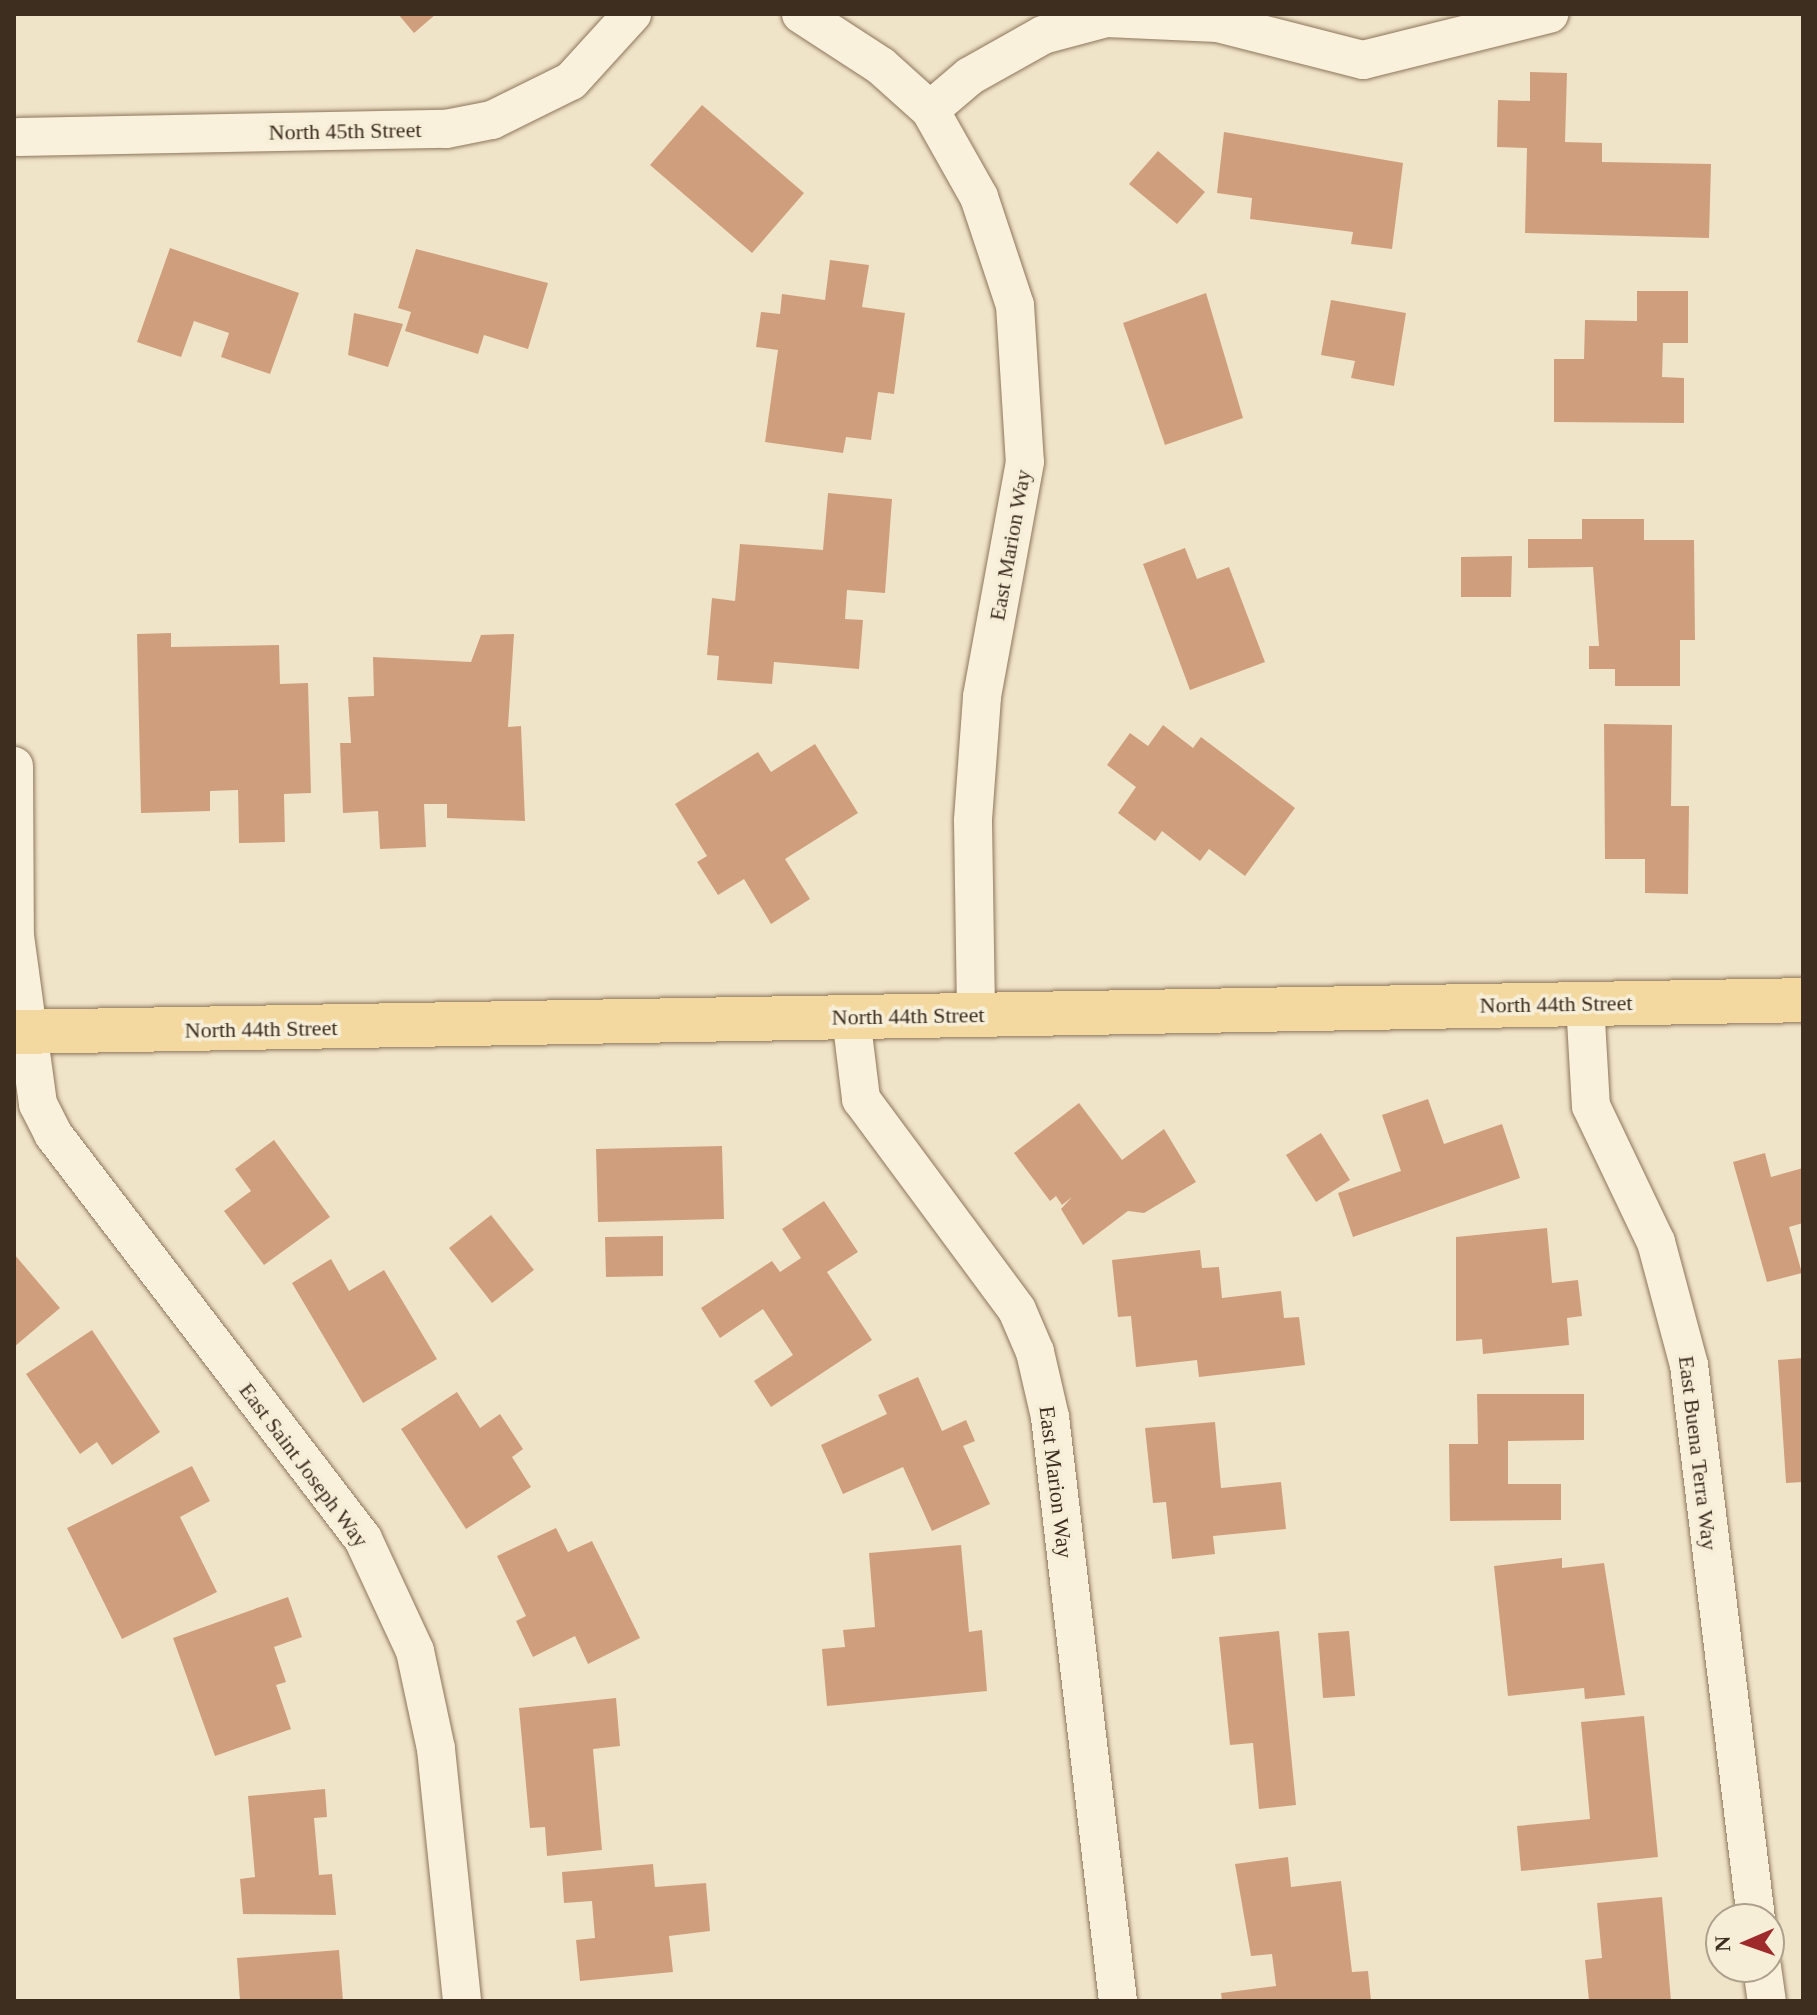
<!DOCTYPE html>
<html>
<head>
<meta charset="utf-8">
<style>
	body { margin:0 }
	#map { position:relative; width:1817px; height:2015px; overflow:hidden; background:#f0e4c8; font-family:"Times New Roman",serif }
	div>[style] { position:absolute }
	.building>* { inset:0; background:#cf9f7d }
	.roads { filter:drop-shadow(0 0 2px #8d765c) drop-shadow(0 0 2px #8d765c) }
	.minor>* { height:38px; margin:-19px; padding:0 19px; transform-origin:19px; border-radius:19px; background:#faf1dc }
	.primary>* { height:44px; margin:-22px; padding:0 22px; transform-origin:22px; border-radius:22px; background:#f3d9a0 }
	span { translate:-50% -50%; white-space:nowrap; text-align:center; line-height:1.15; -webkit-text-stroke:7px #f7eed8; paint-order:stroke }
	.street-label { font-size:22px; color:#3d2e20 }
	.frame { position:absolute; inset:0; border:16px solid #3d2e20; pointer-events:none }
	.north { position:absolute; left:1705px; top:1903px; width:80px; height:80px; box-sizing:border-box; background:#f7eed8; border:2px solid #ada18e; border-radius:50%; rotate:268deg; font-size:22px; font-weight:700; line-height:32px; text-align:center; color:#3d2e20 }
	.north::after { content:''; display:block; margin:auto; width:28px; height:36px; background:#9e2a2b; clip-path:polygon(50% 0,100% 100%,50% 72%,0 100%) }
</style>
</head>
<body>
<div id="map">
	<div class="building">
		<div style="clip-path:polygon(398px 14px,436px 14px,414px 33px)"></div>
		<div style="clip-path:polygon(1530px 72px,1567px 73px,1565px 142px,1602px 143px,1602px 162px,1711px 164px,1709px 238px,1525px 233px,1527px 148px,1497px 147px,1498px 100px,1530px 101px)"></div>
		<div style="clip-path:polygon(702px 105px,804px 193px,752px 253px,650px 165px)"></div>
		<div style="clip-path:polygon(1224px 132px,1403px 163px,1392px 249px,1351px 244px,1353px 232px,1250px 219px,1252px 198px,1217px 193px)"></div>
		<div style="clip-path:polygon(1158px 151px,1205px 192px,1177px 224px,1129px 184px)"></div>
		<div style="clip-path:polygon(170px 248px,299px 293px,270px 374px,221px 357px,229px 333px,194px 321px,181px 357px,137px 342px)"></div>
		<div style="clip-path:polygon(416px 249px,548px 283px,528px 349px,484px 335px,478px 354px,405px 331px,411px 312px,398px 308px)"></div>
		<div style="clip-path:polygon(830px 260px,869px 265px,862px 307px,905px 313px,894px 394px,878px 392px,871px 440px,846px 437px,843px 453px,765px 442px,778px 350px,756px 347px,761px 312px,780px 314px,782px 294px,825px 300px)"></div>
		<div style="clip-path:polygon(1637px 291px,1688px 291px,1688px 343px,1663px 343px,1662px 377px,1684px 378px,1684px 423px,1554px 422px,1554px 359px,1584px 359px,1585px 320px,1637px 321px)"></div>
		<div style="clip-path:polygon(1206px 293px,1243px 418px,1165px 445px,1123px 323px)"></div>
		<div style="clip-path:polygon(1331px 300px,1406px 313px,1394px 386px,1351px 378px,1355px 361px,1321px 355px)"></div>
		<div style="clip-path:polygon(354px 313px,403px 324px,388px 367px,348px 355px)"></div>
		<div style="clip-path:polygon(828px 493px,892px 499px,885px 593px,847px 590px,845px 619px,863px 620px,859px 669px,774px 662px,772px 684px,717px 680px,719px 656px,707px 655px,712px 598px,735px 601px,740px 544px,823px 550px)"></div>
		<div style="clip-path:polygon(1582px 519px,1644px 519px,1644px 540px,1694px 540px,1695px 640px,1680px 640px,1680px 686px,1615px 686px,1615px 669px,1589px 669px,1589px 646px,1599px 646px,1593px 567px,1528px 568px,1528px 539px,1582px 539px)"></div>
		<div style="clip-path:polygon(1185px 548px,1197px 579px,1229px 567px,1265px 662px,1190px 690px,1143px 564px)"></div>
		<div style="clip-path:polygon(1512px 556px,1511px 597px,1461px 597px,1461px 557px)"></div>
		<div style="clip-path:polygon(171px 633px,171px 647px,279px 645px,280px 684px,308px 683px,311px 793px,284px 794px,285px 842px,239px 843px,238px 790px,210px 791px,210px 811px,141px 813px,137px 634px)"></div>
		<div style="clip-path:polygon(514px 634px,508px 727px,521px 726px,525px 821px,447px 818px,447px 804px,424px 804px,426px 847px,380px 849px,378px 811px,343px 813px,340px 743px,351px 743px,348px 697px,374px 696px,373px 657px,471px 662px,481px 635px)"></div>
		<div style="clip-path:polygon(1604px 724px,1672px 725px,1671px 806px,1689px 806px,1688px 894px,1645px 893px,1645px 859px,1605px 859px)"></div>
		<div style="clip-path:polygon(1163px 725px,1193px 748px,1201px 737px,1295px 808px,1245px 876px,1209px 849px,1200px 861px,1162px 831px,1155px 841px,1118px 813px,1136px 787px,1107px 765px,1130px 733px,1148px 746px)"></div>
		<div style="clip-path:polygon(815px 744px,858px 813px,785px 859px,810px 899px,771px 924px,744px 879px,718px 895px,697px 862px,707px 856px,675px 804px,758px 752px,771px 772px)"></div>
		<div style="clip-path:polygon(1428px 1099px,1444px 1144px,1502px 1124px,1520px 1178px,1353px 1237px,1338px 1193px,1401px 1171px,1382px 1115px)"></div>
		<div style="clip-path:polygon(1079px 1103px,1122px 1160px,1164px 1129px,1196px 1182px,1144px 1213px,1128px 1211px,1083px 1245px,1061px 1209px,1072px 1197px,1062px 1205px,1056px 1196px,1050px 1201px,1014px 1153px)"></div>
		<div style="clip-path:polygon(1321px 1133px,1350px 1180px,1316px 1202px,1286px 1155px)"></div>
		<div style="clip-path:polygon(274px 1140px,330px 1217px,264px 1265px,224px 1211px,251px 1191px,235px 1169px)"></div>
		<div style="clip-path:polygon(722px 1146px,724px 1219px,598px 1222px,596px 1149px)"></div>
		<div style="clip-path:polygon(1765px 1153px,1771px 1177px,1803px 1168px,1803px 1223px,1789px 1227px,1802px 1273px,1767px 1282px,1733px 1162px)"></div>
		<div style="clip-path:polygon(824px 1201px,858px 1252px,827px 1272px,872px 1340px,771px 1407px,754px 1381px,793px 1355px,763px 1309px,720px 1338px,701px 1308px,772px 1261px,780px 1272px,801px 1258px,782px 1229px)"></div>
		<div style="clip-path:polygon(491px 1215px,534px 1270px,492px 1303px,449px 1248px)"></div>
		<div style="clip-path:polygon(1547px 1228px,1552px 1283px,1578px 1280px,1582px 1316px,1567px 1318px,1569px 1345px,1483px 1354px,1482px 1339px,1456px 1341px,1456px 1237px)"></div>
		<div style="clip-path:polygon(663px 1236px,663px 1276px,606px 1277px,605px 1237px)"></div>
		<div style="clip-path:polygon(1200px 1250px,1202px 1268px,1219px 1267px,1222px 1298px,1281px 1291px,1284px 1318px,1299px 1317px,1305px 1365px,1199px 1377px,1197px 1360px,1136px 1367px,1131px 1316px,1118px 1317px,1112px 1260px)"></div>
		<div style="clip-path:polygon(14px 1254px,60px 1308px,14px 1347px)"></div>
		<div style="clip-path:polygon(331px 1259px,349px 1291px,384px 1270px,437px 1359px,363px 1403px,292px 1283px)"></div>
		<div style="clip-path:polygon(92px 1330px,160px 1432px,112px 1465px,97px 1442px,80px 1454px,26px 1374px)"></div>
		<div style="clip-path:polygon(1803px 1358px,1803px 1482px,1786px 1483px,1778px 1360px)"></div>
		<div style="clip-path:polygon(918px 1377px,942px 1431px,966px 1420px,975px 1441px,963px 1446px,990px 1504px,932px 1531px,903px 1467px,843px 1494px,821px 1445px,887px 1414px,878px 1395px)"></div>
		<div style="clip-path:polygon(457px 1392px,480px 1428px,500px 1414px,523px 1449px,512px 1457px,531px 1487px,466px 1529px,401px 1429px)"></div>
		<div style="clip-path:polygon(1477px 1394px,1584px 1394px,1584px 1440px,1508px 1441px,1508px 1484px,1561px 1484px,1561px 1520px,1450px 1521px,1449px 1444px,1478px 1444px)"></div>
		<div style="clip-path:polygon(1215px 1422px,1221px 1488px,1281px 1482px,1286px 1529px,1213px 1536px,1215px 1554px,1172px 1559px,1166px 1502px,1153px 1503px,1145px 1428px)"></div>
		<div style="clip-path:polygon(192px 1466px,210px 1501px,180px 1517px,217px 1592px,122px 1639px,67px 1528px)"></div>
		<div style="clip-path:polygon(556px 1528px,568px 1552px,592px 1541px,640px 1638px,588px 1664px,575px 1636px,533px 1657px,516px 1621px,526px 1616px,497px 1556px)"></div>
		<div style="clip-path:polygon(961px 1545px,969px 1632px,982px 1630px,987px 1691px,827px 1706px,822px 1649px,845px 1647px,843px 1630px,875px 1627px,869px 1553px)"></div>
		<div style="clip-path:polygon(1562px 1558px,1562px 1568px,1604px 1563px,1625px 1695px,1585px 1699px,1584px 1688px,1508px 1696px,1494px 1566px)"></div>
		<div style="clip-path:polygon(288px 1597px,302px 1637px,274px 1647px,286px 1682px,276px 1685px,291px 1729px,215px 1756px,173px 1638px)"></div>
		<div style="clip-path:polygon(1279px 1631px,1296px 1805px,1259px 1809px,1253px 1743px,1230px 1745px,1219px 1637px)"></div>
		<div style="clip-path:polygon(1349px 1631px,1355px 1696px,1323px 1698px,1318px 1633px)"></div>
		<div style="clip-path:polygon(616px 1698px,620px 1746px,593px 1749px,602px 1850px,547px 1856px,545px 1827px,530px 1828px,519px 1708px)"></div>
		<div style="clip-path:polygon(1644px 1716px,1658px 1857px,1521px 1871px,1517px 1826px,1590px 1819px,1581px 1722px)"></div>
		<div style="clip-path:polygon(325px 1789px,327px 1817px,314px 1818px,319px 1875px,332px 1874px,336px 1915px,243px 1914px,240px 1879px,255px 1877px,248px 1796px)"></div>
		<div style="clip-path:polygon(1288px 1857px,1291px 1887px,1341px 1881px,1352px 1972px,1368px 1971px,1371px 2001px,1222px 2001px,1221px 1993px,1276px 1986px,1272px 1954px,1251px 1956px,1235px 1864px)"></div>
		<div style="clip-path:polygon(653px 1864px,655px 1887px,706px 1883px,710px 1931px,669px 1936px,673px 1972px,580px 1981px,576px 1940px,595px 1938px,592px 1901px,564px 1903px,562px 1872px)"></div>
		<div style="clip-path:polygon(1662px 1897px,1671px 2001px,1589px 2001px,1585px 1960px,1602px 1958px,1597px 1903px)"></div>
		<div style="clip-path:polygon(339px 1950px,343px 2001px,240px 2001px,237px 1958px)"></div>
	</div>
	<div class="roads">
		<div class="minor">
			<div style="left:801px;top:14px;width:95px;rotate:33deg"></div>
			<div style="left:881px;top:66px;width:66px;rotate:41.9deg"></div>
			<div style="left:930px;top:110px;width:100px;rotate:60.6deg"></div>
			<div style="left:979px;top:197px;width:114px;rotate:71.6deg"></div>
			<div style="left:1015px;top:305px;width:157px;rotate:86.4deg"></div>
			<div style="left:1025px;top:462px;width:239px;rotate:100.4deg"></div>
			<div style="left:982px;top:697px;width:124px;rotate:94.2deg"></div>
			<div style="left:973px;top:821px;width:194px;rotate:89.1deg"></div>
			<div style="left:930px;top:110px;width:52px;rotate:-40.4deg"></div>
			<div style="left:970px;top:76px;width:84px;rotate:-29.3deg"></div>
			<div style="left:1043px;top:35px;width:65px;rotate:-15.1deg"></div>
			<div style="left:1106px;top:18px;width:112px;rotate:2.6deg"></div>
			<div style="left:1218px;top:23px;width:150px;rotate:14.3deg"></div>
			<div style="left:1363px;top:60px;width:192px;rotate:-13.9deg"></div>
			<div style="left:19px;top:137px;width:427px;rotate:-1.1deg"></div>
			<div style="left:446px;top:129px;width:47px;rotate:-11.1deg"></div>
			<div style="left:492px;top:120px;width:88px;rotate:-26.3deg"></div>
			<div style="left:571px;top:81px;width:91px;rotate:-47.7deg"></div>
			<div style="left:14px;top:766px;width:170px;rotate:89.7deg"></div>
			<div style="left:15px;top:936px;width:170px;rotate:82.2deg"></div>
			<div style="left:38px;top:1104px;width:34px;rotate:63deg"></div>
			<div style="left:53px;top:1134px;width:510px;rotate:52.57deg"></div>
			<div style="left:363px;top:1539px;width:123px;rotate:65.1deg"></div>
			<div style="left:415px;top:1651px;width:100px;rotate:77.9deg"></div>
			<div style="left:436px;top:1749px;width:253px;rotate:84.1deg"></div>
			<div style="left:1585px;top:1003px;width:103px;rotate:86.7deg"></div>
			<div style="left:1591px;top:1106px;width:151px;rotate:64.5deg"></div>
			<div style="left:1656px;top:1242px;width:127px;rotate:75deg"></div>
			<div style="left:1689px;top:1365px;width:558px;rotate:83.1deg"></div>
			<div style="left:851px;top:1017px;width:83px;rotate:83deg"></div>
			<div style="left:861px;top:1099px;width:262px;rotate:53.5deg"></div>
			<div style="left:1017px;top:1310px;width:46px;rotate:66.8deg"></div>
			<div style="left:1035px;top:1352px;width:67px;rotate:77deg"></div>
			<div style="left:1050px;top:1417px;width:588px;rotate:83.36deg"></div>
			<div style="left:1762px;top:1967px;width:34px;rotate:82deg"></div>
		</div>
		<div class="primary">
			<div style="left:14px;top:1032px;width:1789px;rotate:-1.02deg"></div>
		</div>
	</div>
	<div class="street-label">
		<span style="left:345px;top:131px;rotate:-1deg">North 45th Street</span>
		<span style="left:1010px;top:545px;rotate:-80deg">East Marion Way</span>
		<span style="left:1556px;top:1004px;rotate:-1deg">North 44th Street</span>
		<span style="left:908px;top:1016px;rotate:-1deg">North 44th Street</span>
		<span style="left:261px;top:1029px;rotate:-1deg">North 44th Street</span>
		<span style="left:1698px;top:1453px;rotate:83deg">East Buena Terra Way</span>
		<span style="left:304px;top:1465px;rotate:53deg">East Saint Joseph Way</span>
		<span style="left:1056px;top:1482px;rotate:83deg">East Marion Way</span>
	</div>
	<div class="frame"></div>
	<div class="north">N</div>
</div>
</body>
</html>
